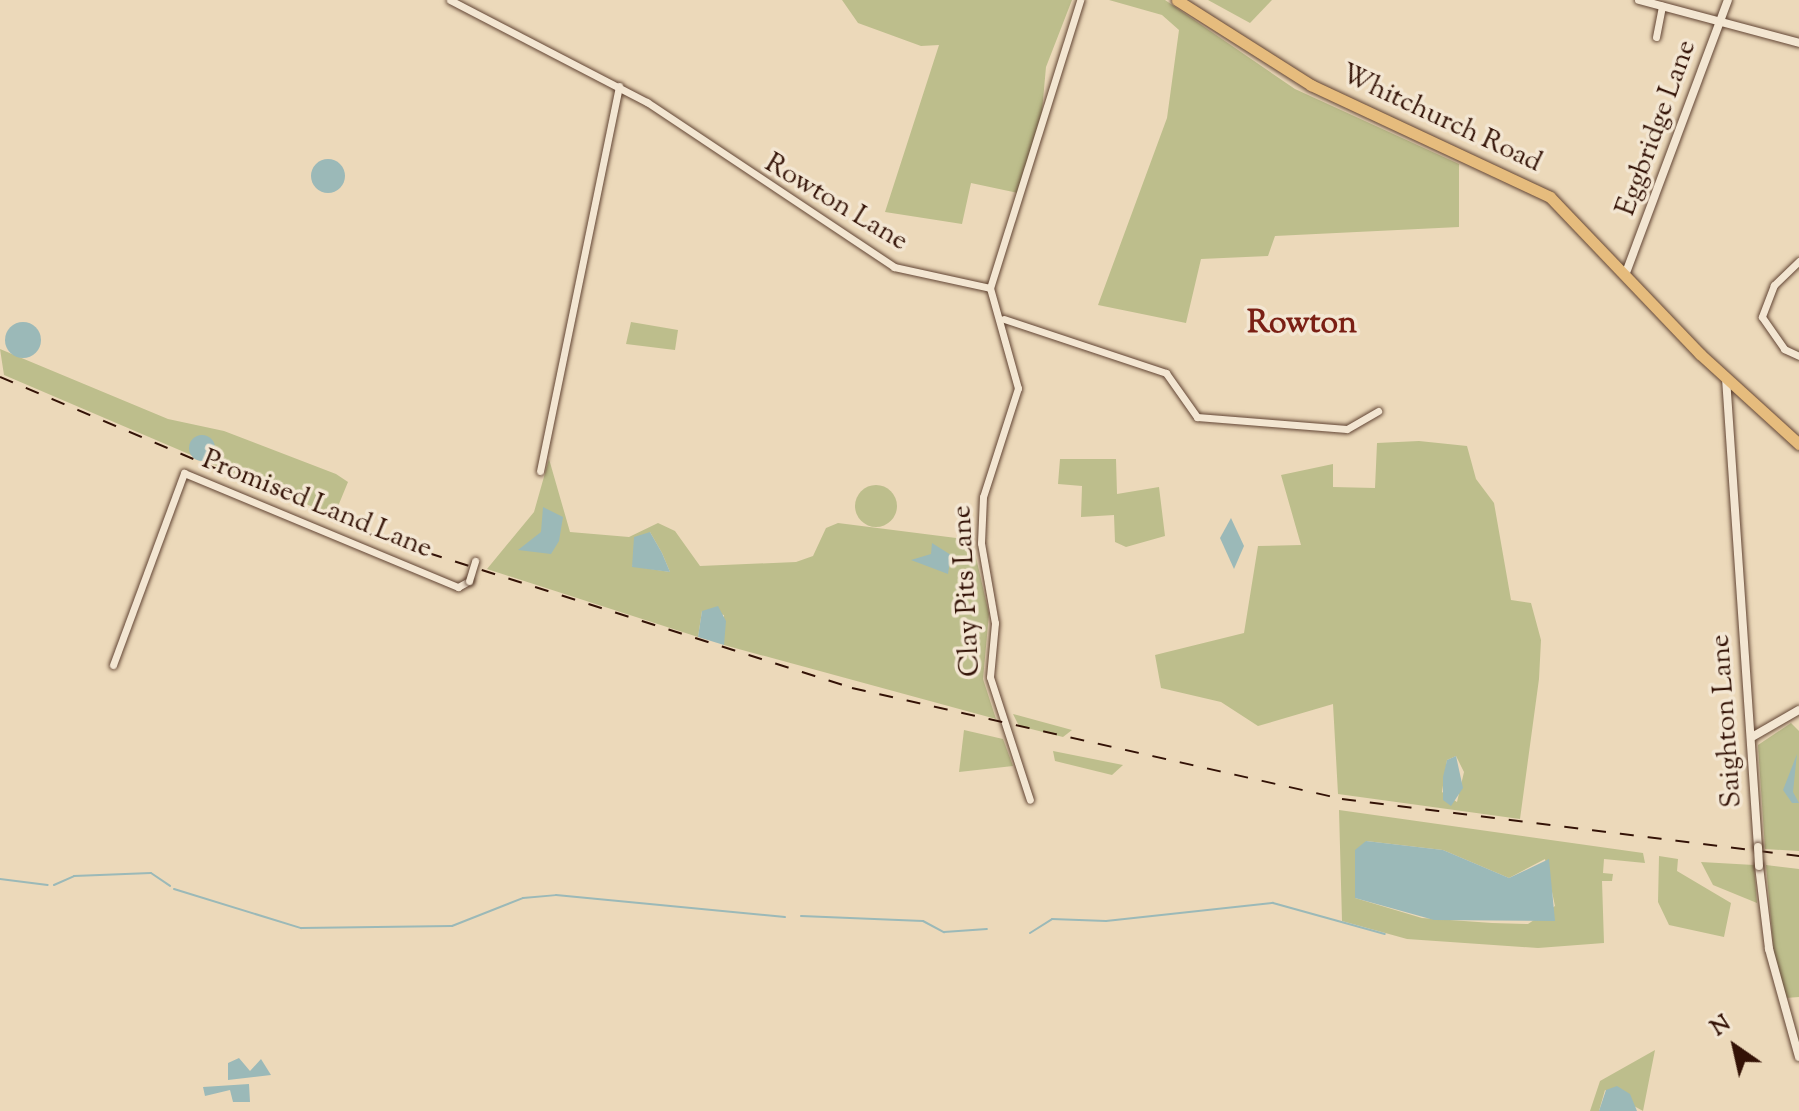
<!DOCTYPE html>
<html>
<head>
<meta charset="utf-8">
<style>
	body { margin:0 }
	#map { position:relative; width:1799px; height:1111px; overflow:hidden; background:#ecd9ba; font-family:"Sorts Mill Goudy",serif }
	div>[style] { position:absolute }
	.green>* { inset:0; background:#bdbe8c }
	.round { border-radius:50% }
	.water>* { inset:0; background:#9bb9b8 }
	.stream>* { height:2px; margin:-1px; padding:0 1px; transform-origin:1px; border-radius:1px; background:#9bb9b8 }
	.roads { filter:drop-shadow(0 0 2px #614433) drop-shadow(0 0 2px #614433) }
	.minor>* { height:7px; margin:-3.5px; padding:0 3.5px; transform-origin:3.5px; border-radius:3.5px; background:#f3e6d2 }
	.tertiary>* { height:8px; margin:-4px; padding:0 4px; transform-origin:4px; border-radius:4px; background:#f3e6d2 }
	.trunk>* { height:11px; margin:-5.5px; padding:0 5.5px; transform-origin:5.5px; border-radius:5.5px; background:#e6bc7d }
	.rail>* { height:2px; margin-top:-1px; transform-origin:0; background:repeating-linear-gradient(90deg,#331206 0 14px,transparent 0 28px) }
	.bridges { filter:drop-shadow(0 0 2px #614433) drop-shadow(0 0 2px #614433) }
	.minor-bridge>* { height:7px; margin:-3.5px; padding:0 3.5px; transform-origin:3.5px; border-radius:3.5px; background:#f3e6d2 }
	.tertiary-bridge>* { height:8px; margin:-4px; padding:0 4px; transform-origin:4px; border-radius:4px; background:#f3e6d2 }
	span { translate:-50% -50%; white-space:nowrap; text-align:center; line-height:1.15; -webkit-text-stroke:7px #f3e6d2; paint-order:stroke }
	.street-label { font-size:28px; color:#331206 }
	.quarter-label { font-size:32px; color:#7a1f14; font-weight:700 }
	.north { position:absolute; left:1695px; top:1007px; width:80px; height:80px; -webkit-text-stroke:6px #f3e6d2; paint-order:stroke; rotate:326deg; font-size:22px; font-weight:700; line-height:32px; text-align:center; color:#331206 }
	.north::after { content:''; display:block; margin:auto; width:28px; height:36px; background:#331206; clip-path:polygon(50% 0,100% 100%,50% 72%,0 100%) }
</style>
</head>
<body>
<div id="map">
	<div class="green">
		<div style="clip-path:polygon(842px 0,1072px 0,1046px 67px,1042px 111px,1018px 193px,971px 183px,962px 224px,885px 212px,939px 45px,921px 46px,858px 23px)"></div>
		<div style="clip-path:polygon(1109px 0,1165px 0,1295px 89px,1459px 164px,1459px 227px,1275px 236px,1268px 256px,1201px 259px,1186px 323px,1098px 305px,1167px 118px,1179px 30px,1162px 15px)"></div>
		<div style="clip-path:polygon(1208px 0,1272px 0,1250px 23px)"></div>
		<div style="clip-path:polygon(631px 322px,678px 330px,675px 350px,626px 344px)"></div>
		<div style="clip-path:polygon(0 349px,168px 419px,224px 431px,336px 474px,348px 482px,334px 516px,4px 375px)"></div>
		<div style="clip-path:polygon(evenodd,1419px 441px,1467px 446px,1476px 479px,1494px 503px,1511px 600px,1531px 603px,1541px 640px,1539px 679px,1520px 819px,1338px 794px,1333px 704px,1258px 726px,1221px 702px,1161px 688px,1155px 655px,1244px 633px,1258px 546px,1301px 545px,1281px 475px,1333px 464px,1333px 487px,1375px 488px,1377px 443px,1419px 441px,1456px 756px,1464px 772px,1457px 802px,1442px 792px,1447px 760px,1456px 756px)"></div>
		<div style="clip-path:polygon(evenodd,549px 459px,570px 532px,629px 537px,658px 523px,675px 531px,700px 566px,796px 562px,813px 556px,826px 528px,838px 523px,972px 540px,989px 614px,983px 679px,996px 719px,724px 645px,724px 615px,702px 611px,698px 637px,487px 569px,534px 512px,549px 459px,650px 532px,662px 553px,670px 572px,632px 566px,650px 532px)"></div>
		<div style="clip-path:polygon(1060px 459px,1116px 459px,1117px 494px,1159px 487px,1165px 536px,1126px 547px,1115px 542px,1114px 515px,1081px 517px,1082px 486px,1058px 484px)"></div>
		<div class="round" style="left:855px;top:485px;width:42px;height:42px"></div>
		<div style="clip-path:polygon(1013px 714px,1072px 730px,1063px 737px,1019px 726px)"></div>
		<div style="clip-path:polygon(1791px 723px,1799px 731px,1799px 851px,1765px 849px,1758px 745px)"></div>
		<div style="clip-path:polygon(964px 730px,1003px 739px,1013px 766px,959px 772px)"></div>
		<div style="clip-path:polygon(1053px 751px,1123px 765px,1112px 775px,1055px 761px)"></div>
		<div style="clip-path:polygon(evenodd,1339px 810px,1643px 853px,1645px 863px,1604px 859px,1603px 873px,1613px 874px,1612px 881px,1602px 881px,1604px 943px,1538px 948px,1407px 939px,1342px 921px,1339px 810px,1366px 841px,1443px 850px,1509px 878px,1545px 859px,1555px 906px,1528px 924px,1492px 923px,1422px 918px,1355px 898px,1366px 841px)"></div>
		<div style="clip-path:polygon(1659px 856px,1678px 859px,1677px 871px,1731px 903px,1724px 937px,1669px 925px,1658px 902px)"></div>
		<div style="clip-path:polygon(1701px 862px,1754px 865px,1757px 903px,1713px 885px)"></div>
		<div style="clip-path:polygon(1766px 865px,1799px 869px,1799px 997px,1786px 998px,1774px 954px)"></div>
		<div style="clip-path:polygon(1655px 1050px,1643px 1111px,1605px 1090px,1599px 1111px,1590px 1111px,1600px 1081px)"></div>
	</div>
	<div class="water">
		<div class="round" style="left:311px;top:159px;width:34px;height:34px"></div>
		<div class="round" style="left:5px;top:322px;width:36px;height:36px"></div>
		<div class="round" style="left:189px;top:435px;width:26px;height:26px"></div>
		<div style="clip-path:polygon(543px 507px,563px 517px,559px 541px,551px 554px,518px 550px,541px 532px)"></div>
		<div style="clip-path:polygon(1231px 518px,1244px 546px,1234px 569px,1220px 538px)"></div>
		<div style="clip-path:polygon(650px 532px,662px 553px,670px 572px,632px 567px,634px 537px)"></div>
		<div style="clip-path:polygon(932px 543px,951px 555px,948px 574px,911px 560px,931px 554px)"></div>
		<div style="clip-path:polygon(718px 606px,726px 621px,724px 645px,698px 637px,702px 611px)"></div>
		<div style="clip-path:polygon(1797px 754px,1793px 792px,1799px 803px,1792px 803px,1783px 790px)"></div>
		<div style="clip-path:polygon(1456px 756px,1463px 788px,1451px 806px,1443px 800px,1443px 777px,1447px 760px)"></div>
		<div style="clip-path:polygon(1366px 841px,1443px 850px,1509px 878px,1549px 859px,1555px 921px,1434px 920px,1355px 898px,1355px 850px)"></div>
		<div style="clip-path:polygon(239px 1058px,250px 1071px,261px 1059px,271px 1075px,228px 1080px,228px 1063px)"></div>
		<div style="clip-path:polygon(249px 1084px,250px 1102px,233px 1102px,230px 1090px,205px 1096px,203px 1087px)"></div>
		<div style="clip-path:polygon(1617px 1086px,1630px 1094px,1637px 1111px,1599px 1111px,1606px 1090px)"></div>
	</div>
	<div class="stream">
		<div style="left:0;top:879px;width:48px;rotate:7.1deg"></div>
		<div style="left:54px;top:885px;width:22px;rotate:-24deg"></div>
		<div style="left:74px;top:876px;width:77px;rotate:-2.2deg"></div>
		<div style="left:151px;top:873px;width:23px;rotate:34deg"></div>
		<div style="left:174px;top:889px;width:133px;rotate:17.1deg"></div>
		<div style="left:301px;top:928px;width:151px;rotate:-0.8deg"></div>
		<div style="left:452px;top:926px;width:76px;rotate:-21.5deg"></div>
		<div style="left:523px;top:898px;width:33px;rotate:-5deg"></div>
		<div style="left:556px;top:895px;width:230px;rotate:5.5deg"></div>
		<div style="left:801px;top:916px;width:122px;rotate:2.3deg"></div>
		<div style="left:923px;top:921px;width:24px;rotate:28deg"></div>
		<div style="left:944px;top:932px;width:43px;rotate:-4deg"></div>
		<div style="left:1030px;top:933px;width:26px;rotate:-32deg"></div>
		<div style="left:1052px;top:919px;width:54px;rotate:2.1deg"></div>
		<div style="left:1106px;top:921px;width:168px;rotate:-6.2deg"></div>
		<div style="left:1273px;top:903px;width:116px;rotate:15.5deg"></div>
	</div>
	<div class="roads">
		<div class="minor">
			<div style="left:450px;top:0;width:222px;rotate:27.4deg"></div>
			<div style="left:647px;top:102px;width:297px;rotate:33.7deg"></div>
			<div style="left:894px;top:267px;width:98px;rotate:12.3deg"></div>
			<div style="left:1656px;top:37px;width:32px;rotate:-79deg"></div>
			<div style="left:1799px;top:261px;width:35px;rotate:136deg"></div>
			<div style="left:1774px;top:285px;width:34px;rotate:111deg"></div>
			<div style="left:1762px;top:317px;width:39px;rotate:55deg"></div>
			<div style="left:1784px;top:349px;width:17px;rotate:25deg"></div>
			<div style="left:990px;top:288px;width:104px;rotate:74.4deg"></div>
			<div style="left:1018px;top:388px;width:114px;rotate:107.8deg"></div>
			<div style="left:983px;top:497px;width:46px;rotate:92.5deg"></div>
			<div style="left:981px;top:543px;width:81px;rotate:80.1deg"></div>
			<div style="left:995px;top:623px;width:54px;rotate:95.3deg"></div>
			<div style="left:990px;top:677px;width:129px;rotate:72deg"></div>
			<div style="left:990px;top:288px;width:302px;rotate:-72.6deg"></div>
			<div style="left:1004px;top:319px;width:171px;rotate:18.4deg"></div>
			<div style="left:1166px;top:373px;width:54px;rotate:54.8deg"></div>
			<div style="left:1197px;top:417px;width:150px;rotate:4.6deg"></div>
			<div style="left:1347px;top:429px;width:36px;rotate:-30deg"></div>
			<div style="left:540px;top:471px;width:393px;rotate:-78.4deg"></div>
			<div style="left:113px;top:665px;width:205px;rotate:-69.7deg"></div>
			<div style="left:184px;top:473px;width:297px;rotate:22.6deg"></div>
			<div style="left:458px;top:587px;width:13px;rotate:-29deg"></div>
		</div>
		<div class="tertiary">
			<div style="left:1639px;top:0;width:166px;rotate:15deg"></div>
			<div style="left:1627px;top:270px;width:288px;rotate:-69.5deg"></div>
			<div style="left:1726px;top:378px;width:470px;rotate:86.1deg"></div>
			<div style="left:1752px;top:737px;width:54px;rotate:-29.9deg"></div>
			<div style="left:1759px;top:866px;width:84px;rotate:83.1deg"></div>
			<div style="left:1769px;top:949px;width:112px;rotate:74.5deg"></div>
		</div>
		<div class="trunk">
			<div style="left:1177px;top:0;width:159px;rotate:32.4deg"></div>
			<div style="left:1311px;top:85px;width:264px;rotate:25.1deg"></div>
			<div style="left:1550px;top:197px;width:217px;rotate:46.3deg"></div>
			<div style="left:1700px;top:354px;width:134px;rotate:42.3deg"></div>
		</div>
	</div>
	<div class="rail">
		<div style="left:0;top:377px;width:407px;rotate:23deg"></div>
		<div style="left:375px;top:536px;width:501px;rotate:17.67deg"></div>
		<div style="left:852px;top:688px;width:502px;rotate:12.76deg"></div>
		<div style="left:1342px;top:799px;width:461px;rotate:7.1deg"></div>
	</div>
	<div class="bridges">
		<div class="minor-bridge">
			<div style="left:469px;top:581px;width:21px;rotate:-73deg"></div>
		</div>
		<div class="tertiary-bridge">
			<div style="left:1758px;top:847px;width:19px;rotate:87deg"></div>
		</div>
	</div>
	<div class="street-label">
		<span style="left:1441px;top:119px;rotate:25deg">Whitchurch Road</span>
		<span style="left:1657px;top:128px;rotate:-70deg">Eggbridge Lane</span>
		<span style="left:836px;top:203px;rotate:31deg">Rowton Lane</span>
		<span style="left:317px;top:505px;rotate:22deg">Promised Land Lane</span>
		<span style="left:967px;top:591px;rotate:-93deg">Clay Pits Lane</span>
		<span style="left:1727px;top:721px;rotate:-94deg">Saighton Lane</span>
	</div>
	<div class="quarter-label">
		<span style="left:1302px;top:324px">Rowton</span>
	</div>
	<div class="north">N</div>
</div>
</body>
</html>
